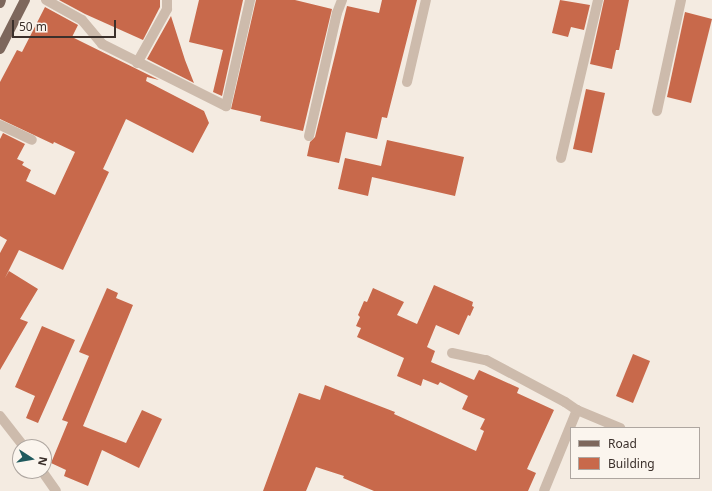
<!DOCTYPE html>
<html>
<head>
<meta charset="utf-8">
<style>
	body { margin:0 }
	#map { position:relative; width:712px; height:491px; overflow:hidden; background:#f4ebe1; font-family:"Noto Sans",sans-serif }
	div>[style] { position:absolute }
	.building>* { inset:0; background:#c8694b }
	.minor>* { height:10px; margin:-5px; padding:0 5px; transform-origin:5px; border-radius:5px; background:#cdbbac }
	.major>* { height:10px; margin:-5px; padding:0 5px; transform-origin:5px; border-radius:5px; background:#7d675c }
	span { translate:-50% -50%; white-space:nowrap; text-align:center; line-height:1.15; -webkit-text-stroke:4px #fbf5ee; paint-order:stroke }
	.legend { position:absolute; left:570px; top:427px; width:130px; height:52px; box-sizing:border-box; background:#fbf5ee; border:1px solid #aea6a0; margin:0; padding:5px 7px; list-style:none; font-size:12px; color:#3b302b }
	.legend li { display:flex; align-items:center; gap:8px; height:20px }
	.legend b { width:20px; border:1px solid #aea6a0 }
	.north { position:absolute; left:12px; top:439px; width:40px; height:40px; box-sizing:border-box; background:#fbf5ee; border:1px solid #aea6a0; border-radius:50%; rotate:102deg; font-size:11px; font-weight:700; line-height:16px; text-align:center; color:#3b302b }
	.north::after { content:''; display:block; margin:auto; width:14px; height:18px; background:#1f5a5e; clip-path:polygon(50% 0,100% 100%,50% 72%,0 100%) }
	.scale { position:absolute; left:12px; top:20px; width:104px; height:18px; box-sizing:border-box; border:2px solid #3b302b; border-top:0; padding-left:5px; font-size:12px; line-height:14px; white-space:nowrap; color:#3b302b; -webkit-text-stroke:3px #fbf5ee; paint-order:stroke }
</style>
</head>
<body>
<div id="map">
	<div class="building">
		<div style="clip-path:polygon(59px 0,160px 0,160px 7px,143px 40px,85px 14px)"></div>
		<div style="clip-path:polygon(199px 0,243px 0,222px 96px,213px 92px,223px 50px,189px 42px)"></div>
		<div style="clip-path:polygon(256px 0,295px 0,332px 9px,303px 131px,260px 121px,261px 116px,231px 109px)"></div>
		<div style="clip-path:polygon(382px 0,417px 0,387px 118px,382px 117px,377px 139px,346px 132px,339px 163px,307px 156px,310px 142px,315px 137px,347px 6px,379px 13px)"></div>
		<div style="clip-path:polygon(560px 0,590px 5px,584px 30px,571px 27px,568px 37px,552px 33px)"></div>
		<div style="clip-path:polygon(604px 0,629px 0,619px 50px,616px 50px,612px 69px,590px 64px)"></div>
		<div style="clip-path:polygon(45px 7px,78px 25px,72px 37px,159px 80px,147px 77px,146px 81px,204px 111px,209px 123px,193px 153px,126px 119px,103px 169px,109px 172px,63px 270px,19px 250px,5px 278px,9px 271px,38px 289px,20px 319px,28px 322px,0 370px,0 253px,7px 240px,0 236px,0 139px,3px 133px,25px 144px,17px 159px,24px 162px,22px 165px,31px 170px,26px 181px,55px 195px,75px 152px,54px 142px,53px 144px,0 119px,0 82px,17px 50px,22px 52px)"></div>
		<div style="clip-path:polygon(685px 12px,712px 19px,691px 103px,667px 97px)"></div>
		<div style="clip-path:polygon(171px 16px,185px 60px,194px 83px,147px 59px)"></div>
		<div style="clip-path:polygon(586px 89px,605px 93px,592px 153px,573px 149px)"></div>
		<div style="clip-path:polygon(387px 140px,464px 157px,455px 196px,372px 177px,368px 196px,338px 189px,345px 158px,381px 166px)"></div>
		<div style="clip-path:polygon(434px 285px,473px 302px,472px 306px,474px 307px,470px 316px,468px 315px,459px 335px,436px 325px,427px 347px,435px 351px,431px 362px,474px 380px,479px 370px,519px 388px,517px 393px,554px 410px,527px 469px,536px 473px,528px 491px,374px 491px,343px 478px,344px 476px,316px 467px,306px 491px,263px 491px,299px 393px,320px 400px,325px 385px,395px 412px,394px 414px,476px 451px,484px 431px,480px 429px,485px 419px,462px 409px,468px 396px,440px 382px,438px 385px,423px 379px,421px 386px,397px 376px,404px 358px,357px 337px,361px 328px,356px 326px,360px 317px,358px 315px,364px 301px,367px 302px,373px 288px,404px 302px,397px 315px,417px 324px)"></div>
		<div style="clip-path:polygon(107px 288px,118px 293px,116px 298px,133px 305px,83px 426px,126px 443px,142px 410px,162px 419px,139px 468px,102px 450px,88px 486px,64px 476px,66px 470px,51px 463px,68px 422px,62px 420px,89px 356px,79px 352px)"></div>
		<div style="clip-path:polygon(42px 326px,75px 340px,38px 423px,26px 418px,35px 396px,15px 387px)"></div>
		<div style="clip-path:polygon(633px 354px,650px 361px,633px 403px,616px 396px)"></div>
	</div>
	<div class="minor">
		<div style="left:46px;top:0;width:41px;rotate:29.1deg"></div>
		<div style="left:82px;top:20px;width:31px;rotate:50deg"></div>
		<div style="left:102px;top:44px;width:139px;rotate:26.6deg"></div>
		<div style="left:226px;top:106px;width:109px;rotate:-77.2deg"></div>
		<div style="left:137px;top:63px;width:62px;rotate:-60.9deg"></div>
		<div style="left:167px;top:9px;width:9px;rotate:-90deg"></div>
		<div style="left:407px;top:82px;width:84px;rotate:-77deg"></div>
		<div style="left:657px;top:111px;width:114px;rotate:-77.8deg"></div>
		<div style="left:0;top:125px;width:35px;rotate:25deg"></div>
		<div style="left:309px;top:136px;width:126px;rotate:-77.2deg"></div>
		<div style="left:337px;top:13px;width:14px;rotate:-69deg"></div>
		<div style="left:561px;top:158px;width:162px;rotate:-76.8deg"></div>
		<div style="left:452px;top:353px;width:35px;rotate:12deg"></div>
		<div style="left:486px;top:360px;width:89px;rotate:28deg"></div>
		<div style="left:565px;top:402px;width:14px;rotate:34deg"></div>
		<div style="left:577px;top:410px;width:87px;rotate:112.2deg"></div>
		<div style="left:577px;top:410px;width:47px;rotate:22.7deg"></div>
		<div style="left:0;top:416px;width:39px;rotate:52deg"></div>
		<div style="left:42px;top:471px;width:24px;rotate:55deg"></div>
	</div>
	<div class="major">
		<div style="left:0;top:3px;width:3px;rotate:-72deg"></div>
		<div style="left:0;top:49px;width:55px;rotate:-63deg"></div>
	</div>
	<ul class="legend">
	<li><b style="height:5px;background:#7d675c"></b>Road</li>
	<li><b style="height:11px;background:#c8694b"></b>Building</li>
	</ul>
	<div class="north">N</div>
	<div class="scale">50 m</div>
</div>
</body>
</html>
